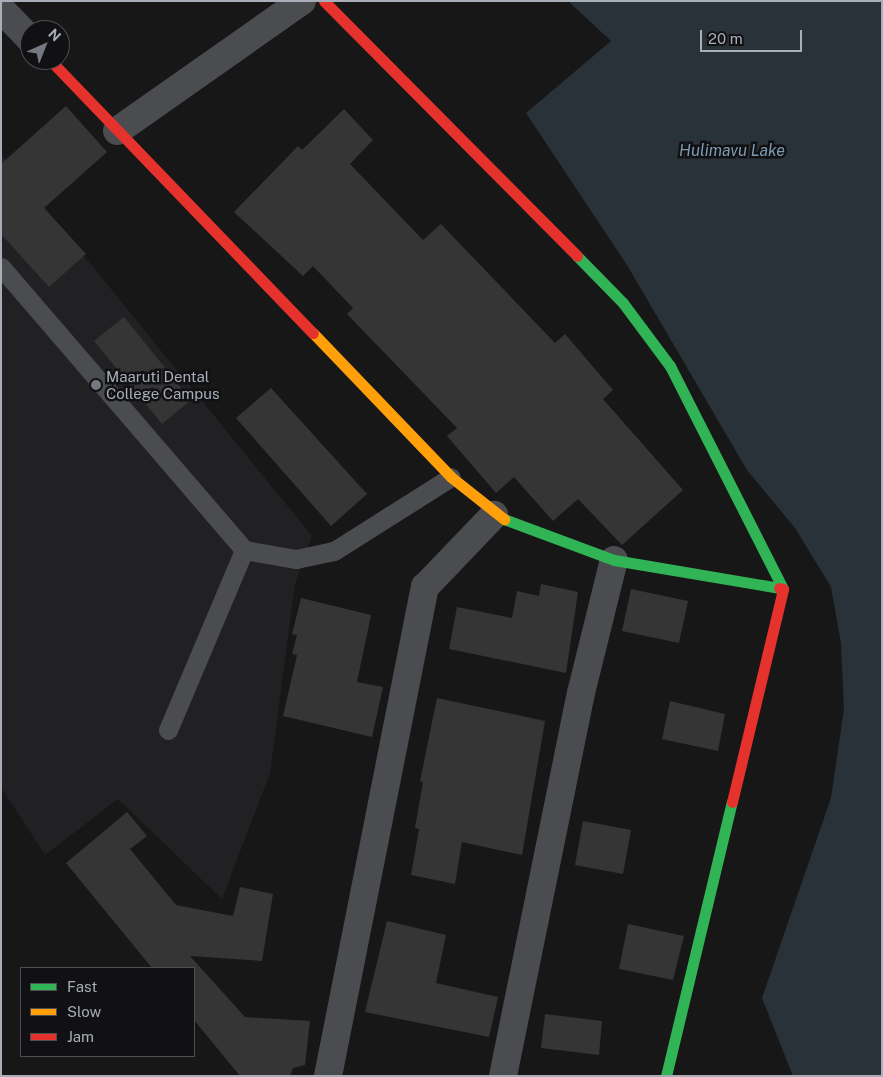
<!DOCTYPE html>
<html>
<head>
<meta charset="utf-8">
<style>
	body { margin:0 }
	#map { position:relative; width:883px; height:1077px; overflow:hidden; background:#171717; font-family:"Public Sans",sans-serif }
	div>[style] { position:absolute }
	.built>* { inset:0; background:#212123 }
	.water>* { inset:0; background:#2a3239 }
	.building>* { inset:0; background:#353536 }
	.lane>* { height:19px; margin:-9.5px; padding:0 9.5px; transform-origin:9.5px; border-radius:9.5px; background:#4b4c50 }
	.street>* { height:28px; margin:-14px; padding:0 14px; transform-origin:14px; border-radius:14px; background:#4b4c50 }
	.fast>* { height:11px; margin:-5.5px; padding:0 5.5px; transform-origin:5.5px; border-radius:5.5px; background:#30b455 }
	.slow>* { height:11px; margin:-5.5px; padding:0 5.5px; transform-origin:5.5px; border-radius:5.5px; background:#ff9f0a }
	.jam>* { height:11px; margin:-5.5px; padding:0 5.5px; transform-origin:5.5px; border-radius:5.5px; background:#e5322d }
	.dots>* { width:14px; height:14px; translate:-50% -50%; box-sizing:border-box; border:2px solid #111113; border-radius:50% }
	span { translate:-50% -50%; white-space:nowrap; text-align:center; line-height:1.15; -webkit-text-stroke:5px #111113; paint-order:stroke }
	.poi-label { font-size:15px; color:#a8adb8 }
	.left { translate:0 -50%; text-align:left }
	.water-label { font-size:16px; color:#7f9bb3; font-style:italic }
	.frame { position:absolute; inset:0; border:2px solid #a8adb8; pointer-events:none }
	.legend { position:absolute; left:20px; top:967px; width:175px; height:90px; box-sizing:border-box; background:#111113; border:1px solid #4d4f55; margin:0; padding:6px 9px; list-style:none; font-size:15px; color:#a8adb8 }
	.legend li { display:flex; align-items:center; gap:10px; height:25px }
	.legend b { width:25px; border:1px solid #4d4f55 }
	.north { position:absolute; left:20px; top:20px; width:50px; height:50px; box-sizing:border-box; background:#111113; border:1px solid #4d4f55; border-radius:50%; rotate:44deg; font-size:14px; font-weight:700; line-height:20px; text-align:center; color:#a8adb8 }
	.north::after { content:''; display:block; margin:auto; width:18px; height:22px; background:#757880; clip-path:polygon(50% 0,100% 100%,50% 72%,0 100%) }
	.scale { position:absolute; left:700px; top:30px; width:102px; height:22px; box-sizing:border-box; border:2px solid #a8adb8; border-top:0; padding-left:6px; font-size:15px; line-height:18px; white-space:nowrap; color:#a8adb8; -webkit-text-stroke:4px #111113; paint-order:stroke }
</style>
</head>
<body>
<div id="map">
	<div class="built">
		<div style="clip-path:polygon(1px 154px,312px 536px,295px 584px,270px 773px,222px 899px,118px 799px,45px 855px,1px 787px)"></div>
	</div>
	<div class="water">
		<div style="clip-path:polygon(568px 1px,882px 1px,882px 1076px,793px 1076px,762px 998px,831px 798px,844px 709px,841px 643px,831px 587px,795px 528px,747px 470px,627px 265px,526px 113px,611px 41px)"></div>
	</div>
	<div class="building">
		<div style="clip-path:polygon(66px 106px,107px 152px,44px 208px,86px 254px,49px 287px,1px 234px,1px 164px)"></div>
		<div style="clip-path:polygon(344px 109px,373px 140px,350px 164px,423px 240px,441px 224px,555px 343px,565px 334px,613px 390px,603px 399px,683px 490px,622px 545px,578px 499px,553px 521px,514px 477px,496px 493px,447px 436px,457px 428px,347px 314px,353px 308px,313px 266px,303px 276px,234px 212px,298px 146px,302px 150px)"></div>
		<div style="clip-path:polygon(124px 317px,191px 400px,162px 424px,94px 341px)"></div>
		<div style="clip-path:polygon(271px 388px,367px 494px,331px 526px,236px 418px)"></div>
		<div style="clip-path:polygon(541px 584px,578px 592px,566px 673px,449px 649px,457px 607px,512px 618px,517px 591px,539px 596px)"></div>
		<div style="clip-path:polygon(631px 589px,688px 601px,679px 643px,622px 631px)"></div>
		<div style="clip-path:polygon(301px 598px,371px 615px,357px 682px,383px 687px,372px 737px,283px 716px,297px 655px,292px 654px,297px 635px,292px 634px)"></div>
		<div style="clip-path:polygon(437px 698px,545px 721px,522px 855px,462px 842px,455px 884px,411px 875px,419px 829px,415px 828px,423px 782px,420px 781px)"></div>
		<div style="clip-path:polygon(670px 701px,725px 714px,718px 751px,662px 739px)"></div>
		<div style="clip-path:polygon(127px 812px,147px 836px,130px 849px,176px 905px,233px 916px,240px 887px,273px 894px,262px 961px,190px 956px,245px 1017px,310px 1021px,305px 1065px,293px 1068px,290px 1076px,240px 1076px,194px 1020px,194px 968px,152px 968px,66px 863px)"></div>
		<div style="clip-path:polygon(583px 821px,631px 830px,623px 874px,575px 865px)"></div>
		<div style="clip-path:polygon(387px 921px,446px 935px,436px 983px,498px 997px,489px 1037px,365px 1012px)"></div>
		<div style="clip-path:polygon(628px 924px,684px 936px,673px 980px,619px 969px)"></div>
		<div style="clip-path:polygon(545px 1014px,602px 1021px,599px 1055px,541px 1048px)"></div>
	</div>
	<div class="lane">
		<div style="left:1px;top:267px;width:373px;rotate:49.3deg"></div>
		<div style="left:244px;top:550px;width:53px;rotate:9.8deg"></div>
		<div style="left:296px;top:559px;width:39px;rotate:-12deg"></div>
		<div style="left:334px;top:551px;width:138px;rotate:-32.3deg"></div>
		<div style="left:168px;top:730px;width:195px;rotate:-67.1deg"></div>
	</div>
	<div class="street">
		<div style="left:1px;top:9px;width:42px;rotate:46deg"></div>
		<div style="left:117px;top:131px;width:226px;rotate:-35.1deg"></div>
		<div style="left:328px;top:1076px;width:499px;rotate:-78.8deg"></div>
		<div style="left:425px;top:587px;width:100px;rotate:-46.2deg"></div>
		<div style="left:503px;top:1076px;width:391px;rotate:-78.5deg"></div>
		<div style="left:581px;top:693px;width:137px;rotate:-76.1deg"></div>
	</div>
	<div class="fast">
		<div style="left:577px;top:256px;width:66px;rotate:45.6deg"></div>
		<div style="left:623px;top:303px;width:79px;rotate:53.3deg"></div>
		<div style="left:670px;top:366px;width:250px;rotate:63.1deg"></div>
		<div style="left:504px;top:519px;width:117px;rotate:20.4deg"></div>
		<div style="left:614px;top:560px;width:167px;rotate:9.6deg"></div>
		<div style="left:666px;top:1076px;width:282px;rotate:-76.5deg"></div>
	</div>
	<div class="slow">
		<div style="left:313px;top:333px;width:199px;rotate:46.2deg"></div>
		<div style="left:451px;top:477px;width:68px;rotate:38.4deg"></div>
	</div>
	<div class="jam">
		<div style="left:324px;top:1px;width:359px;rotate:45.2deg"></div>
		<div style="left:50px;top:60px;width:379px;rotate:46.1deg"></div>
		<div style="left:732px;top:802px;width:219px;rotate:-76.5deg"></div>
		<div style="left:783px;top:589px;width:4px;rotate:-166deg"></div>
	</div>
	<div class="dots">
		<div style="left:96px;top:385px;background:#757880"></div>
	</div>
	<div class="poi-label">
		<span class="left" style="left:106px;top:385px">Maaruti Dental<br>College Campus</span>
	</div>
	<div class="water-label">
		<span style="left:732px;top:151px">Hulimavu Lake</span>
	</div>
	<div class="frame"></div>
	<ul class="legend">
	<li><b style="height:6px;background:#30b455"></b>Fast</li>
	<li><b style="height:6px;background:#ff9f0a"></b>Slow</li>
	<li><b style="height:6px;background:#e5322d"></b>Jam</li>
	</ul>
	<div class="north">N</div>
	<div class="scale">20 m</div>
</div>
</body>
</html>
